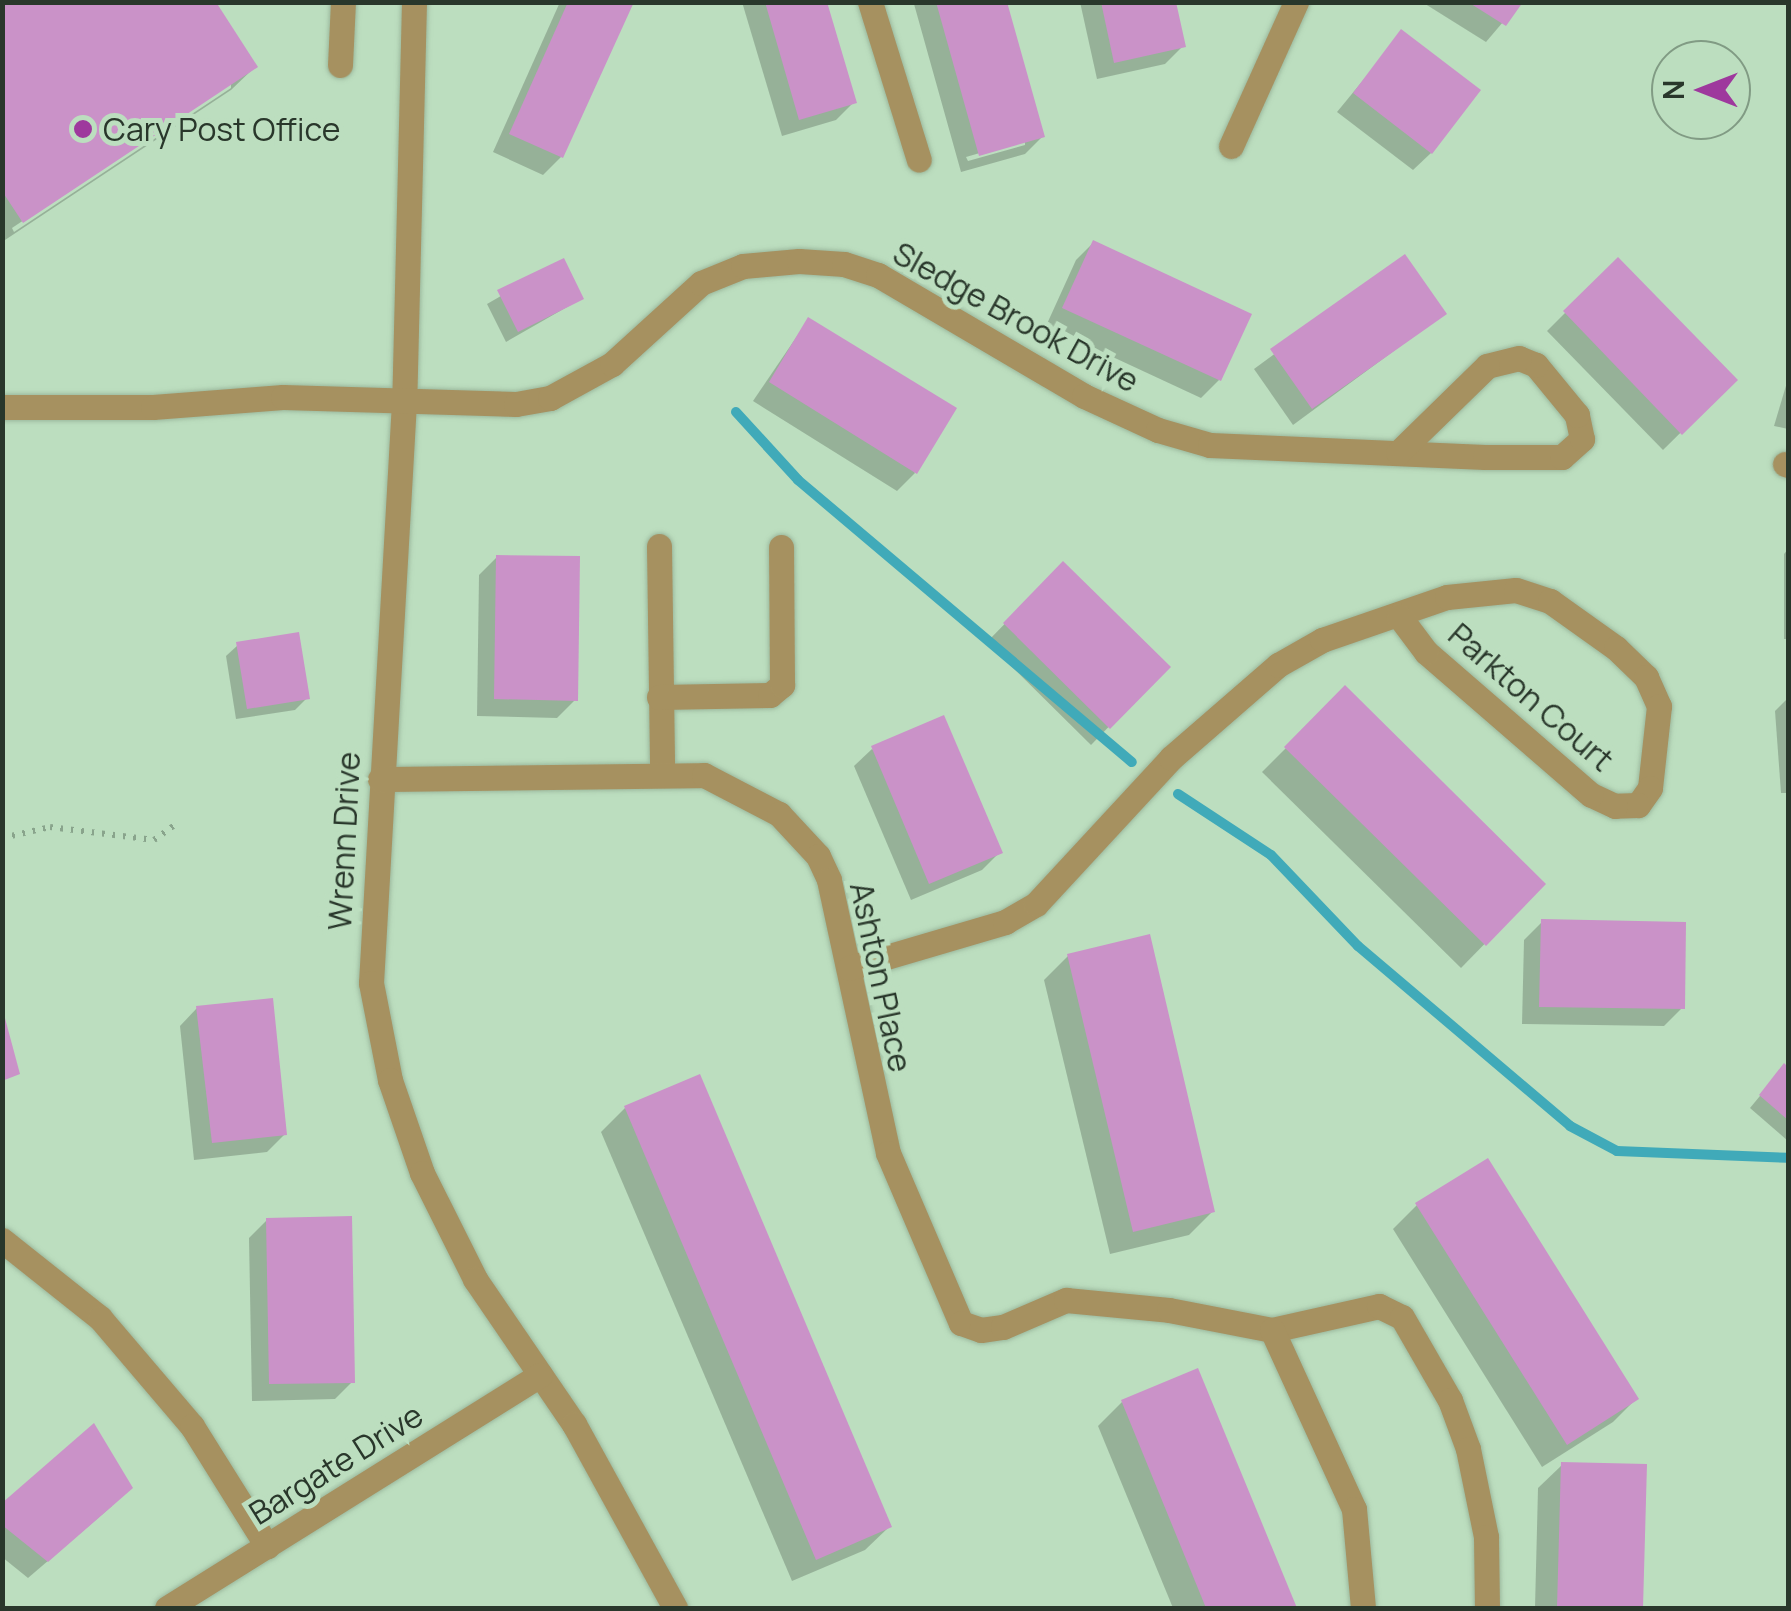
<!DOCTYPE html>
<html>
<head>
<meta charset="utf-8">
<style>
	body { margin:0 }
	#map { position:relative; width:1791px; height:1611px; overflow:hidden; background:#bcdebf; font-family:Manrope,sans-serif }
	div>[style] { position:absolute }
	.shadow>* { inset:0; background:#0003 }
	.stream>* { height:10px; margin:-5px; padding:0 5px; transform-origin:5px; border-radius:5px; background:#40aab9 }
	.building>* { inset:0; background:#ca92c8 }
	.path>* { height:6px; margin-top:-3px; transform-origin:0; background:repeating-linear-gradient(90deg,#89a48c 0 2.5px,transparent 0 10.5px) }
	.roads { filter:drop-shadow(0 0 2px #9cb99e) drop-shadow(0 0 2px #9cb99e) }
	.minor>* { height:25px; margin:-12.5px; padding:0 12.5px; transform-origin:12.5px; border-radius:12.5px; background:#a69160 }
	.dots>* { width:28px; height:28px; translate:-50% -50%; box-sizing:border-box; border:5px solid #bcdebf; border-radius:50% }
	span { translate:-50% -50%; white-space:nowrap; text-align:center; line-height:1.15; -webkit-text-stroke:10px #bcdebf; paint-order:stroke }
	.poi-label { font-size:32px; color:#29372b }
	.left { translate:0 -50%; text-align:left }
	.street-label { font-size:32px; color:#29372b }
	.frame { position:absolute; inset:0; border:5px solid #29372b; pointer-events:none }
	.north { position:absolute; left:1651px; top:40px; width:100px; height:100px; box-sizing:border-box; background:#bcdebf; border:2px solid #819b84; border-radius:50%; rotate:270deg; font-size:28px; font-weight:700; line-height:40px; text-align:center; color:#29372b }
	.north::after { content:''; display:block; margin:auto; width:35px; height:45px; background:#9e389d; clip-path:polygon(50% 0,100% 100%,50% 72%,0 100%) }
</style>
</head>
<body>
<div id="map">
	<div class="shadow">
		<div style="clip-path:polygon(evenodd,2px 2px,255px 67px,231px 90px,2px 242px,2px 2px,231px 82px,231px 88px,14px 232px,12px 228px,231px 82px)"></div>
		<div style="clip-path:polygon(560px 2px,631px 2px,561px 157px,543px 175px,493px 152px)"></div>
		<div style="clip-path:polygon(742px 2px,824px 2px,854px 102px,836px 120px,782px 136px)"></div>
		<div style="clip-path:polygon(evenodd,1005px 2px,1043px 136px,1025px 154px,961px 172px,914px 4px,1005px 2px,1025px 140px,1025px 145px,968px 161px,966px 157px,1025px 140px)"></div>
		<div style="clip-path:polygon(1080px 2px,1173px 2px,1183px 46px,1165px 64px,1097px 79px)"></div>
		<div style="clip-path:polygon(1422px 2px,1520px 2px,1486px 42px)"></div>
		<div style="clip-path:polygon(1402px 33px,1431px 153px,1413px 170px,1337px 112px)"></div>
		<div style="clip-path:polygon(1093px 243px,1249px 315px,1219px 380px,1201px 398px,1046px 326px,1076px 260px)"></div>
		<div style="clip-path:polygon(1405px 258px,1444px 314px,1293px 425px,1254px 369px)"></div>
		<div style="clip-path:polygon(1618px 260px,1734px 380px,1663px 450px,1547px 331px)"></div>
		<div style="clip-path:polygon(562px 261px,581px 299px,506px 342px,487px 304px)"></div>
		<div style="clip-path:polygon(808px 320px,915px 473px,897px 491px,753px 401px)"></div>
		<div style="clip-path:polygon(1788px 379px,1788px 429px,1774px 426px)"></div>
		<div style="clip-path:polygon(1788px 549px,1788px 639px,1784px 639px,1784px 554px)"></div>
		<div style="clip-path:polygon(497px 557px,575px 700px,557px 718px,477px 716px,479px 575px)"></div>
		<div style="clip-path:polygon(1063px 564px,1167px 667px,1091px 745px,987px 642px)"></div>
		<div style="clip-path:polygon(238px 645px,307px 698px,295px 710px,236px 719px,226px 656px)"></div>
		<div style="clip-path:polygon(1345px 689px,1543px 884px,1461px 968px,1262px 772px)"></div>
		<div style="clip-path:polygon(1787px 699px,1788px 793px,1781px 793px,1775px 711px)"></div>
		<div style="clip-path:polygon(872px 749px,1000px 852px,982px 870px,911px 900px,854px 766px)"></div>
		<div style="clip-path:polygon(1542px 922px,1682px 1008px,1664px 1026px,1522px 1024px,1524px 940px)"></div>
		<div style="clip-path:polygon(1068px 956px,1213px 1211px,1189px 1235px,1110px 1254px,1044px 980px)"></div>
		<div style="clip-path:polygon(197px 1008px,285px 1134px,267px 1152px,194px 1160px,180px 1026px)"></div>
		<div style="clip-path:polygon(1784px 1067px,1788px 1071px,1788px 1141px,1750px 1108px)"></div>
		<div style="clip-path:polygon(698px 1077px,889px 1527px,865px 1550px,792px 1581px,601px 1132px,625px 1108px)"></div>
		<div style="clip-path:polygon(1417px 1205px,1636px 1399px,1613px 1422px,1542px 1467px,1393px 1229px)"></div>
		<div style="clip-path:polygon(267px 1220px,352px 1382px,335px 1399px,252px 1401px,249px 1238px)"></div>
		<div style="clip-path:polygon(1197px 1371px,1294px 1608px,1173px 1608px,1098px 1426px,1122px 1402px)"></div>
		<div style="clip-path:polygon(1562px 1465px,1644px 1467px,1640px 1608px,1535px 1608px,1538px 1488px)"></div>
		<div style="clip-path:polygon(2px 1506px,112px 1506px,28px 1578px,2px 1557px)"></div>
	</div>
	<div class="stream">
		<div style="left:736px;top:412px;width:92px;rotate:47.6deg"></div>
		<div style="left:798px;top:480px;width:437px;rotate:40.2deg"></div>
		<div style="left:1178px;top:794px;width:111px;rotate:33.3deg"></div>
		<div style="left:1271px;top:855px;width:126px;rotate:46.3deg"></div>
		<div style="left:1358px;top:946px;width:278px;rotate:40.3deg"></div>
		<div style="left:1570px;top:1126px;width:53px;rotate:28deg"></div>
		<div style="left:1617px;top:1151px;width:171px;rotate:2.3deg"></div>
	</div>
	<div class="building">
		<div style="clip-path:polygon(2px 2px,216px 2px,258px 67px,23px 223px,2px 191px)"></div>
		<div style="clip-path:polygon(568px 2px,634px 2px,563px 158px,509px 134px)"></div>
		<div style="clip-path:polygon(765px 2px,827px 2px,857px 103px,799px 120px)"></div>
		<div style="clip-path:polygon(936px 2px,1007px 2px,1045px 137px,979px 156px)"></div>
		<div style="clip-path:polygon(1101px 2px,1176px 2px,1186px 47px,1114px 63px)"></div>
		<div style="clip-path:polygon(1468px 2px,1523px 2px,1506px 26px)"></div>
		<div style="clip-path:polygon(1401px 29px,1481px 90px,1432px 154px,1353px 93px)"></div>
		<div style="clip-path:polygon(1093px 240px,1252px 314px,1221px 381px,1062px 308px)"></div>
		<div style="clip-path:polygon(1405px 254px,1447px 314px,1312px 409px,1270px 349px)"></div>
		<div style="clip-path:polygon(1618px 257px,1738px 380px,1682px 435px,1563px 311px)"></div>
		<div style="clip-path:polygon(564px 258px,584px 299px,518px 332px,497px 290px)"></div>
		<div style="clip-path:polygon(808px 317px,957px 408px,917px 474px,769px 382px)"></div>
		<div style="clip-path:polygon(496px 555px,580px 556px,578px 701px,494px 699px)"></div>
		<div style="clip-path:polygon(1063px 561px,1171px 667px,1110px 729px,1003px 623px)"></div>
		<div style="clip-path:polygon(299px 632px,310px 699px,247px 709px,236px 642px)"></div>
		<div style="clip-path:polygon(1345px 685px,1546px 884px,1486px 946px,1284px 747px)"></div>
		<div style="clip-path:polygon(944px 715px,1003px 853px,929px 884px,871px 746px)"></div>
		<div style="clip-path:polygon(1541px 919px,1686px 922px,1685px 1009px,1539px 1007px)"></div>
		<div style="clip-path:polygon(1150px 934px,1215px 1212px,1133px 1232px,1067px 954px)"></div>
		<div style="clip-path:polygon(273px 998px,287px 1135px,212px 1143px,196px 1006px)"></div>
		<div style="clip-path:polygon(2px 1007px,20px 1074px,2px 1081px)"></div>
		<div style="clip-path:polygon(1784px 1063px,1788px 1067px,1788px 1120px,1759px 1095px)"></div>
		<div style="clip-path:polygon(700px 1074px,892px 1527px,816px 1560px,624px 1106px)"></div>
		<div style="clip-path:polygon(1488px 1158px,1639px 1399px,1567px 1445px,1415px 1203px)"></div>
		<div style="clip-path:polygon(352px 1216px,355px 1383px,269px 1384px,266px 1218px)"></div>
		<div style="clip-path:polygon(1198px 1368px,1297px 1608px,1206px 1608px,1121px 1400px)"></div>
		<div style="clip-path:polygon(94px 1423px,133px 1488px,48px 1562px,2px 1525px,2px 1503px)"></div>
		<div style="clip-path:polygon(1561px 1462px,1647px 1464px,1643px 1608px,1557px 1608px)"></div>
	</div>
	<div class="path">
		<div style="left:2px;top:838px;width:49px;rotate:-12.9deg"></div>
		<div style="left:50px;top:827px;width:105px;rotate:7.1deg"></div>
		<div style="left:154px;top:840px;width:24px;rotate:-36deg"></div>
	</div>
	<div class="roads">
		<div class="minor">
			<div style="left:414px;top:2px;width:400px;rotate:91.4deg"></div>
			<div style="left:404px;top:402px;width:582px;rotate:93.25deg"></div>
			<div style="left:371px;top:983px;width:99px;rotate:78.9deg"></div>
			<div style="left:390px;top:1080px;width:98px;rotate:71deg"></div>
			<div style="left:422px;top:1173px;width:119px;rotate:63.4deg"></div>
			<div style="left:475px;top:1279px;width:176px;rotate:55.7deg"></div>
			<div style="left:574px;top:1424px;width:210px;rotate:61.2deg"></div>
			<div style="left:870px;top:2px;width:165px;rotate:72.8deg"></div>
			<div style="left:340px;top:65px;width:63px;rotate:-87.3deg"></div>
			<div style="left:1231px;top:146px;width:158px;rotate:-65.7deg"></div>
			<div style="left:2px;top:407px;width:151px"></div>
			<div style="left:153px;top:407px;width:130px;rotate:-4.4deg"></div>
			<div style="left:283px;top:397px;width:233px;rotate:1.7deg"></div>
			<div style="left:516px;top:404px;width:35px;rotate:-10deg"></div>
			<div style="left:550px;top:398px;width:71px;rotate:-28.7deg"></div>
			<div style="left:612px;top:364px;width:120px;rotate:-42.3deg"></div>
			<div style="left:701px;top:283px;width:45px;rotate:-22deg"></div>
			<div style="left:743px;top:266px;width:56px;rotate:-5.1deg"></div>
			<div style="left:799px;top:261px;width:45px;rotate:3.8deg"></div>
			<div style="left:844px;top:264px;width:36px;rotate:18deg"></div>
			<div style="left:878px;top:275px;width:239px;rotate:30.4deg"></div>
			<div style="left:1084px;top:396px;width:81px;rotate:24.7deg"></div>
			<div style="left:1158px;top:430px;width:54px;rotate:16.1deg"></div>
			<div style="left:1210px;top:445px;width:275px;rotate:2.5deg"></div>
			<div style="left:1485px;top:457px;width:77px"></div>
			<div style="left:1562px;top:457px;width:27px;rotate:-42deg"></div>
			<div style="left:1582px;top:439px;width:25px;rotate:-102deg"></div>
			<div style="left:1577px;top:415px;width:65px;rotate:-129.4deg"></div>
			<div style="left:1536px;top:365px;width:18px;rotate:-158deg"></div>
			<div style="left:1519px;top:358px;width:33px;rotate:166deg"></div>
			<div style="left:1487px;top:366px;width:124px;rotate:135.7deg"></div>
			<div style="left:1785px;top:464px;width:3px;rotate:18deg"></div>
			<div style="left:659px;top:546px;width:227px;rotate:89.2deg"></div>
			<div style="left:659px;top:697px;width:111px;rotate:-1deg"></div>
			<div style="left:770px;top:695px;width:16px;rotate:-40deg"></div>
			<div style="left:782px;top:685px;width:138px;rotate:-90.4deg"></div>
			<div style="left:380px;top:779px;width:324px;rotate:-0.7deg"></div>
			<div style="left:704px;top:775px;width:85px;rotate:27.5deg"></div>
			<div style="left:779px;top:814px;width:57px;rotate:47.1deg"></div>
			<div style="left:818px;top:856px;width:26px;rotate:65deg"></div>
			<div style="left:829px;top:880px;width:279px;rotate:77.8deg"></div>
			<div style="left:888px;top:1153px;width:185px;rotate:66.8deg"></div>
			<div style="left:961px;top:1323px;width:21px;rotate:19deg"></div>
			<div style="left:981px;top:1330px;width:22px;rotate:-8deg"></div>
			<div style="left:1003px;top:1327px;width:69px;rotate:-23.2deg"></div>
			<div style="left:1066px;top:1300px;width:103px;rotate:5.5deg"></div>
			<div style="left:1169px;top:1310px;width:105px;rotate:11deg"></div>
			<div style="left:1272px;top:1330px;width:110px;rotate:-12.6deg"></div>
			<div style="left:1379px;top:1306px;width:25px;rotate:26deg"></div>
			<div style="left:1402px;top:1317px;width:96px;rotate:60deg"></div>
			<div style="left:1450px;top:1400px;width:52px;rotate:69.8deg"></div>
			<div style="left:1468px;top:1449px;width:90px;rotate:78.4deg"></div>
			<div style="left:1486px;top:1537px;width:71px;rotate:89.2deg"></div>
			<div style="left:849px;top:968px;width:163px;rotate:-16.4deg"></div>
			<div style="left:1005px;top:922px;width:36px;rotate:-30deg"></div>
			<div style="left:1036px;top:904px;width:199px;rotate:-47.2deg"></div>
			<div style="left:1171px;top:758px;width:142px;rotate:-41deg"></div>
			<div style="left:1278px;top:665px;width:51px;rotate:-29.6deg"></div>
			<div style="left:1322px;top:640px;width:132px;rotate:-19deg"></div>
			<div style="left:1447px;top:597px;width:69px;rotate:-5.8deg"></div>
			<div style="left:1516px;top:590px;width:36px;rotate:18deg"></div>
			<div style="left:1550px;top:601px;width:81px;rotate:35.5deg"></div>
			<div style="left:1616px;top:648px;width:42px;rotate:44deg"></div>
			<div style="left:1646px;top:677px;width:32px;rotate:66deg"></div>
			<div style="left:1659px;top:706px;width:82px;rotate:96.3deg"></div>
			<div style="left:1650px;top:788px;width:21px;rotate:125deg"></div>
			<div style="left:1638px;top:805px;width:23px;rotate:178deg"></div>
			<div style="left:1615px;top:806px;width:26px;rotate:-155deg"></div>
			<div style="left:1591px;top:795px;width:218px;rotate:-139.1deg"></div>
			<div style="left:1426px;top:652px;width:45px;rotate:-126.9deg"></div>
			<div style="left:2px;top:1240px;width:125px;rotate:38.5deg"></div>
			<div style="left:100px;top:1318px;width:142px;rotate:49.6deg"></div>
			<div style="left:192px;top:1426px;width:142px;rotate:58deg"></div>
			<div style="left:1272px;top:1330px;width:197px;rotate:65.4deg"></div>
			<div style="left:1354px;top:1509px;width:99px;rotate:84.8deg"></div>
			<div style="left:167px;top:1608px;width:440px;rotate:-32deg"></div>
		</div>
	</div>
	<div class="dots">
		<div style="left:83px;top:129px;background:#9e389d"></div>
	</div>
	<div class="poi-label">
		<span class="left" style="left:103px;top:129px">Cary Post Office</span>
	</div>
	<div class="street-label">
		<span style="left:1016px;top:317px;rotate:29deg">Sledge Brook Drive</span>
		<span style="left:1531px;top:697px;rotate:41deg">Parkton Court</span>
		<span style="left:344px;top:841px;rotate:-87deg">Wrenn Drive</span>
		<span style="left:881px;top:977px;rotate:78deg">Ashton Place</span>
		<span style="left:336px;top:1464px;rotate:-32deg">Bargate Drive</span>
	</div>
	<div class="frame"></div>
	<div class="north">N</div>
</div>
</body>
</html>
